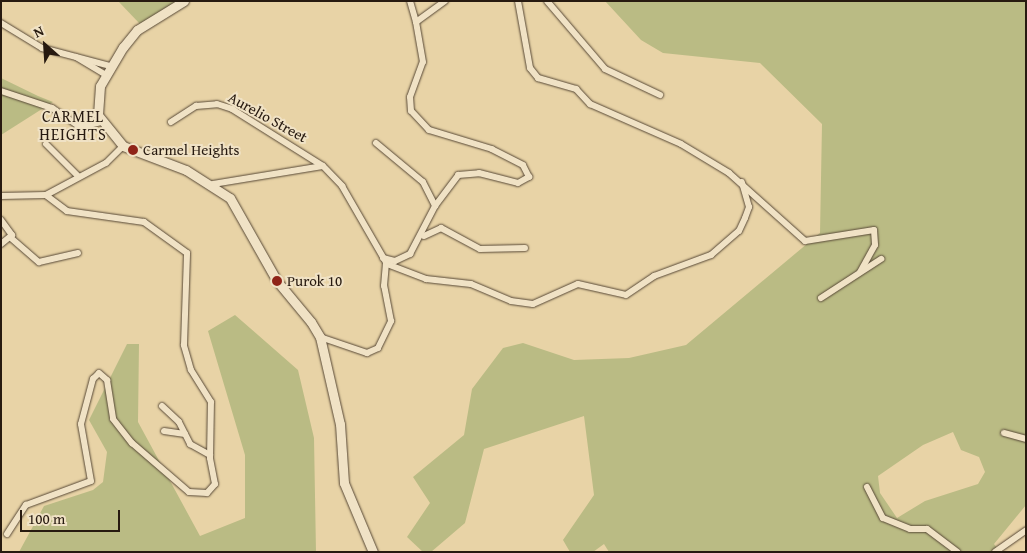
<!DOCTYPE html>
<html>
<head>
<meta charset="utf-8">
<style>
	body { margin:0 }
	#map { position:relative; width:1027px; height:553px; overflow:hidden; background:#e8d3a6; font-family:"Gentium Book Plus",serif }
	div>[style] { position:absolute }
	.green>* { inset:0; background:#babb84 }
	.roads { filter:drop-shadow(0 0 1px #574836) drop-shadow(0 0 1px #574836) }
	.street>* { height:6px; margin:-3px; padding:0 3px; transform-origin:3px; border-radius:3px; background:#f0e2c5 }
	.secondary>* { height:9px; margin:-4.5px; padding:0 4.5px; transform-origin:4.5px; border-radius:4.5px; background:#f0e2c5 }
	.dots>* { width:14px; height:14px; translate:-50% -50%; box-sizing:border-box; border:2px solid #f0e2c5; border-radius:50% }
	span { translate:-50% -50%; white-space:nowrap; text-align:center; line-height:1.15; -webkit-text-stroke:4px #f0e2c5; paint-order:stroke }
	.street-label { font-size:15px; color:#271a10 }
	.poi-label { font-size:15px; color:#271a10 }
	.left { translate:0 -50%; text-align:left }
	.neighbourhood-label { font-size:16px; color:#271a10; letter-spacing:1px }
	.frame { position:absolute; inset:0; border:2px solid #271a10; pointer-events:none }
	.north { position:absolute; left:20px; top:20px; width:50px; height:50px; -webkit-text-stroke:4px #f0e2c5; paint-order:stroke; rotate:334deg; font-size:14px; font-weight:700; line-height:20px; text-align:center; color:#271a10 }
	.north::after { content:''; display:block; margin:auto; width:18px; height:22px; background:#271a10; clip-path:polygon(50% 0,100% 100%,50% 72%,0 100%) }
	.scale { position:absolute; left:20px; top:510px; width:100px; height:22px; box-sizing:border-box; border:2px solid #271a10; border-top:0; padding-left:6px; font-size:15px; line-height:18px; white-space:nowrap; color:#271a10; -webkit-text-stroke:4px #f0e2c5; paint-order:stroke }
</style>
</head>
<body>
<div id="map">
	<div class="green">
		<div style="clip-path:polygon(118px 1px,181px 1px,140px 24px)"></div>
		<div style="clip-path:polygon(evenodd,605px 1px,1026px 1px,1026px 505px,994px 544px,1000px 552px,609px 552px,604px 544px,593px 552px,570px 552px,563px 540px,594px 495px,584px 416px,484px 449px,465px 523px,431px 552px,423px 552px,407px 537px,430px 503px,413px 477px,464px 435px,472px 389px,503px 348px,523px 343px,574px 360px,629px 358px,686px 345px,820px 233px,822px 124px,760px 63px,663px 53px,641px 40px,605px 1px,953px 432px,961px 450px,979px 457px,985px 472px,978px 484px,925px 501px,897px 518px,880px 493px,878px 476px,923px 445px,953px 432px)"></div>
		<div style="clip-path:polygon(1px 78px,38px 96px,53px 102px,1px 135px)"></div>
		<div style="clip-path:polygon(235px 315px,298px 370px,314px 438px,316px 552px,19px 552px,44px 506px,93px 490px,103px 482px,107px 452px,89px 420px,127px 344px,139px 344px,138px 422px,200px 536px,245px 518px,245px 455px,208px 331px)"></div>
	</div>
	<div class="roads">
		<div class="street">
			<div style="left:410px;top:1px;width:22px;rotate:74deg"></div>
			<div style="left:518px;top:1px;width:68px;rotate:79.8deg"></div>
			<div style="left:530px;top:68px;width:13px;rotate:51deg"></div>
			<div style="left:538px;top:78px;width:40px;rotate:16deg"></div>
			<div style="left:576px;top:89px;width:21px;rotate:47deg"></div>
			<div style="left:590px;top:104px;width:99px;rotate:23.7deg"></div>
			<div style="left:681px;top:144px;width:56px;rotate:31.1deg"></div>
			<div style="left:729px;top:173px;width:102px;rotate:41.8deg"></div>
			<div style="left:805px;top:241px;width:70px;rotate:-9.1deg"></div>
			<div style="left:874px;top:230px;width:15px;rotate:86deg"></div>
			<div style="left:875px;top:245px;width:31px;rotate:119deg"></div>
			<div style="left:547px;top:1px;width:89px;rotate:49.5deg"></div>
			<div style="left:605px;top:69px;width:61px;rotate:25.3deg"></div>
			<div style="left:1px;top:23px;width:48px;rotate:31.4deg"></div>
			<div style="left:42px;top:48px;width:70px;rotate:14.8deg"></div>
			<div style="left:76px;top:57px;width:35px;rotate:31deg"></div>
			<div style="left:1px;top:91px;width:54px;rotate:18.4deg"></div>
			<div style="left:52px;top:108px;width:34px;rotate:34deg"></div>
			<div style="left:80px;top:127px;width:23px;rotate:-13deg"></div>
			<div style="left:171px;top:122px;width:30px;rotate:-33deg"></div>
			<div style="left:196px;top:106px;width:21px;rotate:-5deg"></div>
			<div style="left:217px;top:104px;width:16px;rotate:18deg"></div>
			<div style="left:232px;top:109px;width:107px;rotate:32.1deg"></div>
			<div style="left:376px;top:143px;width:61px;rotate:39.7deg"></div>
			<div style="left:423px;top:182px;width:27px;rotate:63deg"></div>
			<div style="left:46px;top:144px;width:45px;rotate:45deg"></div>
			<div style="left:213px;top:184px;width:111px;rotate:-9.3deg"></div>
			<div style="left:323px;top:166px;width:28px;rotate:46deg"></div>
			<div style="left:342px;top:186px;width:90px;rotate:60deg"></div>
			<div style="left:387px;top:264px;width:42px;rotate:21deg"></div>
			<div style="left:426px;top:279px;width:45px;rotate:6.3deg"></div>
			<div style="left:471px;top:284px;width:43px;rotate:23deg"></div>
			<div style="left:511px;top:301px;width:22px;rotate:8deg"></div>
			<div style="left:533px;top:304px;width:49px;rotate:-24deg"></div>
			<div style="left:578px;top:284px;width:49px;rotate:12.9deg"></div>
			<div style="left:626px;top:295px;width:34px;rotate:-34deg"></div>
			<div style="left:654px;top:276px;width:61px;rotate:-20.2deg"></div>
			<div style="left:711px;top:255px;width:37px;rotate:-41deg"></div>
			<div style="left:739px;top:231px;width:14px;rotate:-65deg"></div>
			<div style="left:745px;top:218px;width:12px;rotate:-70deg"></div>
			<div style="left:749px;top:207px;width:26px;rotate:-106deg"></div>
			<div style="left:1px;top:196px;width:45px;rotate:-1.3deg"></div>
			<div style="left:46px;top:195px;width:68px;rotate:-28.1deg"></div>
			<div style="left:106px;top:163px;width:24px;rotate:-45deg"></div>
			<div style="left:1px;top:220px;width:19px;rotate:54deg"></div>
			<div style="left:12px;top:235px;width:14px;rotate:141deg"></div>
			<div style="left:424px;top:236px;width:19px;rotate:-25deg"></div>
			<div style="left:441px;top:228px;width:44px;rotate:28.3deg"></div>
			<div style="left:480px;top:249px;width:45px;rotate:-1.3deg"></div>
			<div style="left:11px;top:238px;width:37px;rotate:41deg"></div>
			<div style="left:39px;top:262px;width:40px;rotate:-13deg"></div>
			<div style="left:383px;top:258px;width:12px;rotate:14deg"></div>
			<div style="left:395px;top:261px;width:17px;rotate:-25deg"></div>
			<div style="left:410px;top:254px;width:54px;rotate:-62.5deg"></div>
			<div style="left:435px;top:206px;width:39px;rotate:-53deg"></div>
			<div style="left:458px;top:175px;width:21px;rotate:-5deg"></div>
			<div style="left:479px;top:173px;width:40px;rotate:14.4deg"></div>
			<div style="left:518px;top:183px;width:13px;rotate:-29deg"></div>
			<div style="left:529px;top:177px;width:13px;rotate:-117deg"></div>
			<div style="left:523px;top:165px;width:35px;rotate:-153deg"></div>
			<div style="left:492px;top:149px;width:66px;rotate:-163.2deg"></div>
			<div style="left:429px;top:130px;width:26px;rotate:-133deg"></div>
			<div style="left:411px;top:111px;width:14px;rotate:-94deg"></div>
			<div style="left:410px;top:97px;width:37px;rotate:-70deg"></div>
			<div style="left:423px;top:62px;width:41px;rotate:-99.9deg"></div>
			<div style="left:416px;top:22px;width:36px;rotate:-36deg"></div>
			<div style="left:821px;top:298px;width:72px;rotate:-33deg"></div>
			<div style="left:320px;top:337px;width:50px;rotate:18.8deg"></div>
			<div style="left:367px;top:353px;width:12px;rotate:-24deg"></div>
			<div style="left:378px;top:348px;width:30px;rotate:-64deg"></div>
			<div style="left:391px;top:321px;width:36px;rotate:-101deg"></div>
			<div style="left:384px;top:286px;width:23px;rotate:-85deg"></div>
			<div style="left:162px;top:406px;width:23px;rotate:43deg"></div>
			<div style="left:179px;top:422px;width:25px;rotate:63deg"></div>
			<div style="left:190px;top:444px;width:23px;rotate:29deg"></div>
			<div style="left:164px;top:431px;width:21px;rotate:8deg"></div>
			<div style="left:1004px;top:433px;width:23px;rotate:15deg"></div>
			<div style="left:867px;top:487px;width:35px;rotate:63deg"></div>
			<div style="left:883px;top:518px;width:29px;rotate:22deg"></div>
			<div style="left:910px;top:529px;width:17px"></div>
			<div style="left:927px;top:529px;width:38px;rotate:37deg"></div>
			<div style="left:7px;top:534px;width:35px;rotate:-57deg"></div>
			<div style="left:26px;top:505px;width:69px;rotate:-20.3deg"></div>
			<div style="left:91px;top:481px;width:58px;rotate:-100deg"></div>
			<div style="left:81px;top:424px;width:47px;rotate:-75.1deg"></div>
			<div style="left:93px;top:379px;width:8px;rotate:-45deg"></div>
			<div style="left:99px;top:373px;width:11px;rotate:41deg"></div>
			<div style="left:107px;top:380px;width:39px;rotate:81deg"></div>
			<div style="left:113px;top:419px;width:31px;rotate:52deg"></div>
			<div style="left:132px;top:443px;width:75px;rotate:40.7deg"></div>
			<div style="left:189px;top:492px;width:18px;rotate:3deg"></div>
			<div style="left:207px;top:493px;width:12px;rotate:-48deg"></div>
			<div style="left:215px;top:484px;width:26px;rotate:-101deg"></div>
			<div style="left:210px;top:458px;width:56px;rotate:-89deg"></div>
			<div style="left:211px;top:402px;width:38px;rotate:-122deg"></div>
			<div style="left:191px;top:370px;width:26px;rotate:-106deg"></div>
			<div style="left:184px;top:345px;width:92px;rotate:-88.1deg"></div>
			<div style="left:187px;top:253px;width:53px;rotate:-144.2deg"></div>
			<div style="left:144px;top:222px;width:78px;rotate:-171.9deg"></div>
			<div style="left:67px;top:211px;width:26px;rotate:-143deg"></div>
			<div style="left:995px;top:552px;width:38px;rotate:-35deg"></div>
		</div>
		<div class="secondary">
			<div style="left:184px;top:1px;width:55px;rotate:148.3deg"></div>
			<div style="left:137px;top:30px;width:22px;rotate:129deg"></div>
			<div style="left:123px;top:47px;width:45px;rotate:120.5deg"></div>
			<div style="left:100px;top:86px;width:29px;rotate:94deg"></div>
			<div style="left:98px;top:115px;width:40px;rotate:51deg"></div>
			<div style="left:123px;top:146px;width:67px;rotate:20.9deg"></div>
			<div style="left:186px;top:170px;width:52px;rotate:32.5deg"></div>
			<div style="left:230px;top:198px;width:95px;rotate:60.5deg"></div>
			<div style="left:277px;top:281px;width:53px;rotate:50.3deg"></div>
			<div style="left:311px;top:322px;width:17px;rotate:59deg"></div>
			<div style="left:320px;top:337px;width:89px;rotate:77.1deg"></div>
			<div style="left:340px;top:424px;width:59px;rotate:86.1deg"></div>
			<div style="left:344px;top:483px;width:75px;rotate:67.2deg"></div>
		</div>
	</div>
	<div class="dots">
		<div style="left:133px;top:150px;background:#8f2418"></div>
		<div style="left:277px;top:281px;background:#8f2418"></div>
	</div>
	<div class="street-label">
		<span style="left:268px;top:117px;rotate:29deg">Aurelio Street</span>
	</div>
	<div class="poi-label">
		<span class="left" style="left:143px;top:150px">Carmel Heights</span>
		<span class="left" style="left:287px;top:281px">Purok 10</span>
	</div>
	<div class="neighbourhood-label">
		<span style="left:73px;top:125px">CARMEL<br>HEIGHTS</span>
	</div>
	<div class="frame"></div>
	<div class="north">N</div>
	<div class="scale">100 m</div>
</div>
</body>
</html>
